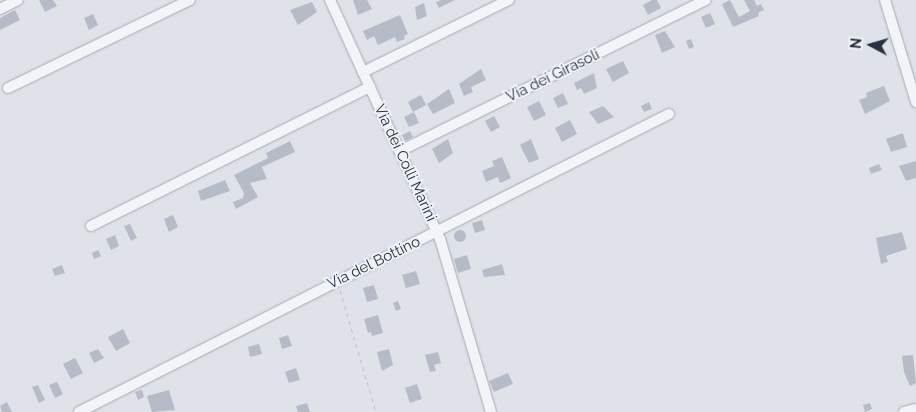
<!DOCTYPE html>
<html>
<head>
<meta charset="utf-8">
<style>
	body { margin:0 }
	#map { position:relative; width:916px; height:412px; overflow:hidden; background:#dfe3e9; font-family:Raleway,sans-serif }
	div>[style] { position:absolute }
	.building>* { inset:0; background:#b6bcc7 }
	.round { border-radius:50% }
	.path>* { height:1px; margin-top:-0.5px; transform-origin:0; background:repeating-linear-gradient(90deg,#bdc1c8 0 4px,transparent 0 8px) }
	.roads { filter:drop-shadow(0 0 1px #a4aab4) drop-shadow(0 0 1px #a4aab4) }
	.minor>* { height:10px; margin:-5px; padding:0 5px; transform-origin:5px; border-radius:5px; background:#f2f4f7 }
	span { translate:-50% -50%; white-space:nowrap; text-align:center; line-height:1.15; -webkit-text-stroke:4px #eff2f7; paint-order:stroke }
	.street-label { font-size:15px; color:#273142 }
	.north { position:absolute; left:846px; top:20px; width:50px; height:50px; -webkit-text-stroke:4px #eff2f7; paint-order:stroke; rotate:276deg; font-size:14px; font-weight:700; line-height:20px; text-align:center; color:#273142 }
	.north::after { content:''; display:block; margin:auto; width:18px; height:22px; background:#273142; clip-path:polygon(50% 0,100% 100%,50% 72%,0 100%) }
</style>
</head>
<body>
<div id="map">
	<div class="building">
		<div style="clip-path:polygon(39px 0,53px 0,57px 6px,45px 12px)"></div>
		<div style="clip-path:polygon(353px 0,367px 0,372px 9px,358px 15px)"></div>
		<div style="clip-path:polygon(441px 0,455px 0,439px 8px,436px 2px)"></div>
		<div style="clip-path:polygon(652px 0,657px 0,661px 8px,648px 15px,643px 5px)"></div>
		<div style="clip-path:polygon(730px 0,739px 17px,750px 11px,744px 0,754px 0,757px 6px,761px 4px,764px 10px,758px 13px,759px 16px,733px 27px,722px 4px)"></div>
		<div style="clip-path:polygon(312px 2px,317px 12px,298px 25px,290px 10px)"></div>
		<div style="clip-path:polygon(424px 3px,427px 16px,417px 20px,415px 7px)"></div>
		<div style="clip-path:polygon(15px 10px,20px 20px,0 30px,0 18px)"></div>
		<div style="clip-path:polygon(710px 13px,715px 24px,706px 28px,701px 17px)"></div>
		<div style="clip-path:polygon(93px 14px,98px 25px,89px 30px,84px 18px)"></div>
		<div style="clip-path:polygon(400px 15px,408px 34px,404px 36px,405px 39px,397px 42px,395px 37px,378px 45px,374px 36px,367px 40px,363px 31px)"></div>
		<div style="clip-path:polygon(665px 31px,675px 47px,662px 53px,655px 35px)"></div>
		<div style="clip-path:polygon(691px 39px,694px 47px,689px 49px,686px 41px)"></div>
		<div style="clip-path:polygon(623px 61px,629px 73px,613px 82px,606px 69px)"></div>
		<div style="clip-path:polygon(481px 69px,486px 80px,471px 87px,473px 92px,464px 96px,459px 84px)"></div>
		<div style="clip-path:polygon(594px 73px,597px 88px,584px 94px,581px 88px,577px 90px,574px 83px)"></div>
		<div style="clip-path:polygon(884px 86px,890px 101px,865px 114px,859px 100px,867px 97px,866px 93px)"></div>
		<div style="clip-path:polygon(449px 89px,455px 103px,433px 114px,427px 104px)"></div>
		<div style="clip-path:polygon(563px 93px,568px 104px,558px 108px,553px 98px)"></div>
		<div style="clip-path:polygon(421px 95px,426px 105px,413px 112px,408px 102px)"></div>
		<div style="clip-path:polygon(539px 101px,546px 115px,534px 121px,527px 107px)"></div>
		<div style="clip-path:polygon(649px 102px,652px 109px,644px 112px,641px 106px)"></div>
		<div style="clip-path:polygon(603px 106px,614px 117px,598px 124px,589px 112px)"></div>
		<div style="clip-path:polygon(414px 112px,419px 123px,409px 127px,404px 117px)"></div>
		<div style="clip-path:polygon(494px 116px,500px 127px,491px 132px,485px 121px)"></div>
		<div style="clip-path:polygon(570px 120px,577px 134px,562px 142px,555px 128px)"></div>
		<div style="clip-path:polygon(410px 131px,413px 137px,405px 141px,402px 135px)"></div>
		<div style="clip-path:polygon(903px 133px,907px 147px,891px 152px,886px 139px)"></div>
		<div style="clip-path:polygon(448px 139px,453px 153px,439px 163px,432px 149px)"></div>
		<div style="clip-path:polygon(531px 139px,539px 159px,529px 163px,520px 145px)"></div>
		<div style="clip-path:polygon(290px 141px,295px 152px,262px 167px,267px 179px,250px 183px,258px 197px,236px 209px,233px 202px,243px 198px,244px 193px,234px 175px,268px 158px,266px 153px)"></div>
		<div style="clip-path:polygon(502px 157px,511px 178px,500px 183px,498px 177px,486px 182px,482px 171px,494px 166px,492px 161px)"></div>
		<div style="clip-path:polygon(916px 161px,916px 178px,906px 181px,899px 166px)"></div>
		<div style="clip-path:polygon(879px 164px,882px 170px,871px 174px,869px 168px)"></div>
		<div style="clip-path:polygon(225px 180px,230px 191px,201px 201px,198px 191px)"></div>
		<div style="clip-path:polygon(173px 215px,178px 227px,169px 232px,164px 219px)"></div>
		<div style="clip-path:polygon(482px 220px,485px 230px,475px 233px,472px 223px)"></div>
		<div style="clip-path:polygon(130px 224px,137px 238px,131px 241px,124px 226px)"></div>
		<div class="round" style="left:454px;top:230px;width:12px;height:12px"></div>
		<div style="clip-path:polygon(902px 232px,907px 249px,886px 256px,888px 262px,881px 264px,876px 238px)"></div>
		<div style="clip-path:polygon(115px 235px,119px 246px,111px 250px,106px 239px)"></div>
		<div style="clip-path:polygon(98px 250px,101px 256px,94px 259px,92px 253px)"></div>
		<div style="clip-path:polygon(467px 255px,471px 269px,458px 273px,454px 259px)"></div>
		<div style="clip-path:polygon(502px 264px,505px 275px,484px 277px,482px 270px)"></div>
		<div style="clip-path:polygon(62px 265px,65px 273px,55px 276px,52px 269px)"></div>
		<div style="clip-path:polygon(416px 271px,420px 284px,406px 288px,402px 275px)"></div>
		<div style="clip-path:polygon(374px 285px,378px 299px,367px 302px,363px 288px)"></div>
		<div style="clip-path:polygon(398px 301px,401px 309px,396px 311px,393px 303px)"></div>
		<div style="clip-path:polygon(378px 315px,383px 333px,372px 336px,371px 332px,368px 333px,364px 319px)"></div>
		<div style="clip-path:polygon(123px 329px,130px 343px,116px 351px,108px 337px)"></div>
		<div style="clip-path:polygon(288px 335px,292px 346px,282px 349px,279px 338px)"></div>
		<div style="clip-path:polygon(259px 344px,262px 354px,250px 357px,248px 347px)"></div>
		<div style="clip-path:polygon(98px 349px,104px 358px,94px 363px,89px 353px)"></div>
		<div style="clip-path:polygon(389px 349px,393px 365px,382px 371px,377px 352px)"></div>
		<div style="clip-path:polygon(438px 352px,441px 363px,434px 365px,436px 371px,430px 372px,425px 355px)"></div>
		<div style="clip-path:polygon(913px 355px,916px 383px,910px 386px,904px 372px,902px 356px)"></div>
		<div style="clip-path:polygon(75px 358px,83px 373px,71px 379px,63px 364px)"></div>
		<div style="clip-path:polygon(296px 368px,300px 380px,289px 383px,285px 372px)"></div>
		<div style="clip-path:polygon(508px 373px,513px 384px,494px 392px,489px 381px)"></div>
		<div style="clip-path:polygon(57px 382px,63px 394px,55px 398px,49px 385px)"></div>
		<div style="clip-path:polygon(417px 384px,422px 399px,410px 403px,405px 388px)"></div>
		<div style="clip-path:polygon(38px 385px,45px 400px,39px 403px,32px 387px)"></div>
		<div style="clip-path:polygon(142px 390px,144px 397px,138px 400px,135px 392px)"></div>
		<div style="clip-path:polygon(169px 390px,175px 410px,152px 412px,147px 396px)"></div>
		<div style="clip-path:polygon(7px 402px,12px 412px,2px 412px,0 406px)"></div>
		<div style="clip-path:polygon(307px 403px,310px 412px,298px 412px,296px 406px)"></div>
		<div style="clip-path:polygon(870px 403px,872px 409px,865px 412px,863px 405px)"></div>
	</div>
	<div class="path">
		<div style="left:340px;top:290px;width:127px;rotate:73.6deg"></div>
	</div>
	<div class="roads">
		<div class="minor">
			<div style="left:330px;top:0;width:79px;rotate:65.4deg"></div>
			<div style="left:885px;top:0;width:107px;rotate:73.1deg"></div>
			<div style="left:0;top:9px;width:20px;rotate:-27deg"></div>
			<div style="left:8px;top:88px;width:202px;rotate:-25.8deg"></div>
			<div style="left:400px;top:151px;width:341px;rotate:-26.3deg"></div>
			<div style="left:91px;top:226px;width:312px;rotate:-26.5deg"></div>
			<div style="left:79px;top:412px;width:661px;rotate:-26.8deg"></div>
			<div style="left:491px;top:412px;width:180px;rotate:-106.4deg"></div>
			<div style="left:440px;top:239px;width:184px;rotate:-114.8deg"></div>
			<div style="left:363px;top:72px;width:163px;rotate:-26.3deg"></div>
			<div style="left:904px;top:412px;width:12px;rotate:-14deg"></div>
		</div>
	</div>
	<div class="street-label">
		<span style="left:553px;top:76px;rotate:-26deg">Via dei Girasoli</span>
		<span style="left:405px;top:163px;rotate:65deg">Via dei Colli Marini</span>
		<span style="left:374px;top:263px;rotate:-26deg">Via del Bottino</span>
	</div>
	<div class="north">N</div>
</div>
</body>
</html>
